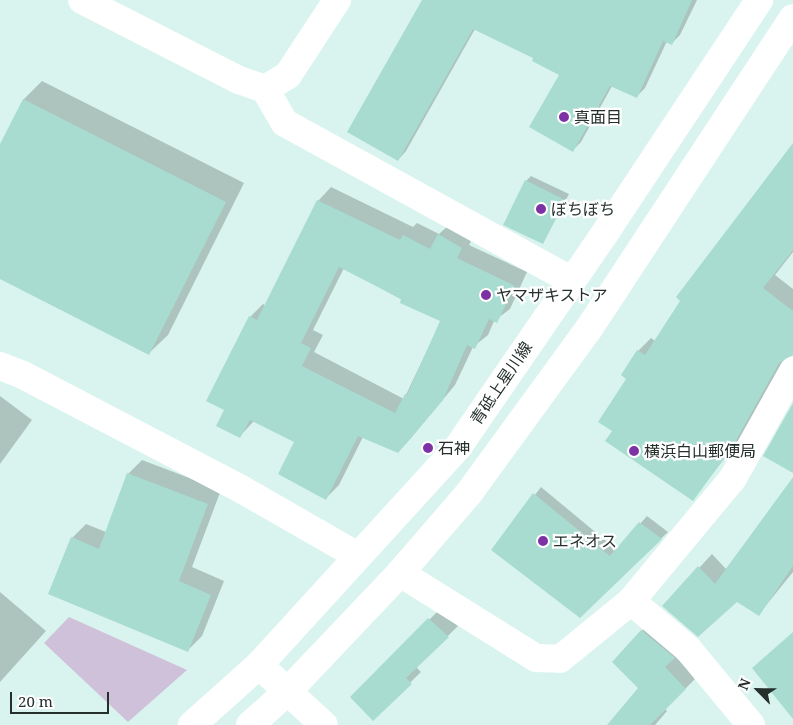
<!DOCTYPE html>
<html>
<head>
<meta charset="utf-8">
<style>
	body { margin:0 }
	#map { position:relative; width:793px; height:725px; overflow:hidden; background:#d9f4ee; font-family:"Noto Serif","Noto Sans JP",serif }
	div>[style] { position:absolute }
	.green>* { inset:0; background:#cfc1d9 }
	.shadow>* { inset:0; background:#0003 }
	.building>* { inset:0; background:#a8dcd0 }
	.street>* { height:28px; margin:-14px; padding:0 14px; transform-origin:14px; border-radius:14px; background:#fff }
	.secondary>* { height:28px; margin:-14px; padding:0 14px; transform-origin:14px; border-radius:14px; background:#fff }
	.dots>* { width:14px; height:14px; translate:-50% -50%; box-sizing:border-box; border:2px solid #fff; border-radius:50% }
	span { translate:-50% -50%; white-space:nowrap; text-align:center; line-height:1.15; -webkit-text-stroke:4.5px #fff; paint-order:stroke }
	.poi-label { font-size:16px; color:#25302d }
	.left { translate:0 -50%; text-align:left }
	.street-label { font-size:16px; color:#25302d }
	.north { position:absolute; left:733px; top:665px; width:50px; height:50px; -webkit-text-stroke:4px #fff; paint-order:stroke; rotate:293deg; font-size:14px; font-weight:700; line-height:20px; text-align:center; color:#25302d }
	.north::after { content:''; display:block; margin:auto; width:18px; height:22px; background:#25302d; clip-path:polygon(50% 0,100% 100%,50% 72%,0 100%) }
	.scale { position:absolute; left:10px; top:692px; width:99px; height:22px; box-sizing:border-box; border:2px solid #25302d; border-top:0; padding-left:6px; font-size:15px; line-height:18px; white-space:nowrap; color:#25302d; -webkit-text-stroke:4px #fff; paint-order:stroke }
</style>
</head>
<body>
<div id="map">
	<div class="green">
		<div style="clip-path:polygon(69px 617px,187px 670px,128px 722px,44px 643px)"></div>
	</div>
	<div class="shadow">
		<div style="clip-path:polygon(423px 0,697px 0,680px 35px,672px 43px,667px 41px,645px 88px,636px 97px,612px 86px,581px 142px,573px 150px,561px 74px,535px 57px,475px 29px,406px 151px,398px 160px)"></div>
		<div style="clip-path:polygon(42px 81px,244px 183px,168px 335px,149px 353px,0 278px,0 146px,24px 99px)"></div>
		<div style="clip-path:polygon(793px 149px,793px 252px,775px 275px,793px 289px,793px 354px,787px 357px,745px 432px,693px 499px,614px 431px,628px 379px,622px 375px,638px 351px,651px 338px,655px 341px)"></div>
		<div style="clip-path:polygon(531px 176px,569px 194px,543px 243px,526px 181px)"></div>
		<div style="clip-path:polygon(evenodd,331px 187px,413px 227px,417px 223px,439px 234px,452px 222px,475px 234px,469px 245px,527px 272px,510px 309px,494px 321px,488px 335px,473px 347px,455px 385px,411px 438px,398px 452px,363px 437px,339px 485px,326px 498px,296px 441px,254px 421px,240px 436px,226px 410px,250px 317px,263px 304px,266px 306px,318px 201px,331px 187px,344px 268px,441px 321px,404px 399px,314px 352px,323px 335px,313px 330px,344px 268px)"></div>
		<div style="clip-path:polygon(0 396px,32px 420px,0 464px)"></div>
		<div style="clip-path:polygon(142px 460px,221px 490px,192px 567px,224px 581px,202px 636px,188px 650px,72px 538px,86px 524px,106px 532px,128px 474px)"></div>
		<div style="clip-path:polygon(793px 479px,793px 572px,759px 614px,737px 600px,664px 606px,712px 554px,726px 569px)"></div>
		<div style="clip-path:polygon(541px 487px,617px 550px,647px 516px,668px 532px,580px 616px,493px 550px)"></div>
		<div style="clip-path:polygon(0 592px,46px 631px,0 682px)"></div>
		<div style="clip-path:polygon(440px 609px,458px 626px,416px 667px,421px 672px,373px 719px,352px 697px)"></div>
		<div style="clip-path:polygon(652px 620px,684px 647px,675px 656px,696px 678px,665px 709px,667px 711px,655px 725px,608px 725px,639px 688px,613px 662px)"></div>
	</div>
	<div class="building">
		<div style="clip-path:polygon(422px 0,692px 0,672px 45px,663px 41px,637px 98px,610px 86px,573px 152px,529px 127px,559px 75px,532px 61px,533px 58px,473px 29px,398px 161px,347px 132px)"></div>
		<div style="clip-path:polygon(23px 99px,226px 202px,149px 355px,0 279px,0 144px)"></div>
		<div style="clip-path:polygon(793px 143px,793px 250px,763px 288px,793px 311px,793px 355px,779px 363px,733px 446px,693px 501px,605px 441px,612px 431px,598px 422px,626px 379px,621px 375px,637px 350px,645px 355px,680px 301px,676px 297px)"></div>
		<div style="clip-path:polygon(525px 180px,565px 200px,543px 244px,503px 225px)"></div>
		<div style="clip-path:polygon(evenodd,317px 200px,400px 240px,403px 235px,430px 249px,438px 234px,462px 248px,457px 258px,515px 286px,497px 323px,489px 319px,475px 349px,467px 345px,443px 400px,398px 453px,358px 436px,326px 500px,278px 474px,294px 442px,250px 420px,240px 438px,216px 426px,224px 410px,206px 401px,249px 316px,257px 320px,317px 200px,339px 267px,401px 299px,400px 303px,440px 321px,407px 395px,405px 394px,395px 413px,302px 366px,311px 348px,301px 343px,339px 267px)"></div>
		<div style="clip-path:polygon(793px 403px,793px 473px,763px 456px)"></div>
		<div style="clip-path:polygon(127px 473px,208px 504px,179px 581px,211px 595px,188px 652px,48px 594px,71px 537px,99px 549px)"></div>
		<div style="clip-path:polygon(793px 477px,793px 566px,759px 616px,737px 602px,698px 637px,662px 606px,698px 566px,715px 584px)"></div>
		<div style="clip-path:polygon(533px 493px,610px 556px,639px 522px,662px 539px,580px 618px,491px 550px)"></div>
		<div style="clip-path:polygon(428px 618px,449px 637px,406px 678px,412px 684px,373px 721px,350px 697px)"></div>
		<div style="clip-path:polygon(641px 630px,675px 658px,665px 667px,686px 689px,650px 725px,607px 725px,638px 688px,612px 662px)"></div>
		<div style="clip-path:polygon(793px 632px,793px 719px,752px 668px)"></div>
	</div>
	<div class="street">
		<div style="left:82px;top:0;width:176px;rotate:27deg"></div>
		<div style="left:239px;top:80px;width:28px;rotate:19deg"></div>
		<div style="left:265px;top:89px;width:39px;rotate:60deg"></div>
		<div style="left:285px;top:123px;width:326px;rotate:28.8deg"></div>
		<div style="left:265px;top:89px;width:27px;rotate:-31deg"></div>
		<div style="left:288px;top:75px;width:90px;rotate:-56.8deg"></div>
		<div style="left:0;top:366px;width:25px;rotate:21deg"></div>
		<div style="left:23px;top:375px;width:246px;rotate:27.6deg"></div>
		<div style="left:241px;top:489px;width:135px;rotate:29.8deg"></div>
		<div style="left:400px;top:573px;width:160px;rotate:32deg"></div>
		<div style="left:536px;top:658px;width:24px;rotate:2deg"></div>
		<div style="left:560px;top:659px;width:92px;rotate:-39.2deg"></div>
		<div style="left:631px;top:601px;width:75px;rotate:40.1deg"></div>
		<div style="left:688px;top:649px;width:99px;rotate:50.3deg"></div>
		<div style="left:631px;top:601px;width:160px;rotate:-50.3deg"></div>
		<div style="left:733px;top:478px;width:123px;rotate:-60.7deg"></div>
		<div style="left:259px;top:665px;width:88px;rotate:42.7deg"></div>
	</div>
	<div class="secondary">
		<div style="left:192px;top:725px;width:90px;rotate:-41.8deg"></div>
		<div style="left:259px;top:665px;width:295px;rotate:-47.6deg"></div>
		<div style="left:458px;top:447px;width:263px;rotate:-55.5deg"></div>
		<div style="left:607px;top:230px;width:276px;rotate:-56.5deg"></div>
		<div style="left:250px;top:725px;width:51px;rotate:-41.8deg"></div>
		<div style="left:288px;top:691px;width:163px;rotate:-46.5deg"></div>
		<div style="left:400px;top:573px;width:106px;rotate:-49.2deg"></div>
		<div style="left:469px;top:493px;width:202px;rotate:-53.9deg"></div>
		<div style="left:588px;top:330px;width:373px;rotate:-56.7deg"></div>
	</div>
	<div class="dots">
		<div style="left:564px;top:117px;background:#7c32a5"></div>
		<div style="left:541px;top:209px;background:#7c32a5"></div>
		<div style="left:486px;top:295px;background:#7c32a5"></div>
		<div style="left:428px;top:448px;background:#7c32a5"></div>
		<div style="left:634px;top:451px;background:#7c32a5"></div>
		<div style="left:543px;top:541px;background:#7c32a5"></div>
	</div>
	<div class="poi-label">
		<span class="left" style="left:574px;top:117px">真面目</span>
		<span class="left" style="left:551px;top:209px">ぼちぼち</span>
		<span class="left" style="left:496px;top:295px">ヤマザキストア</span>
		<span class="left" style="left:438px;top:448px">石神</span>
		<span class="left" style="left:644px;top:451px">横浜白山郵便局</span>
		<span class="left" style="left:553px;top:541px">エネオス</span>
	</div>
	<div class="street-label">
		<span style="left:501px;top:383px;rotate:-56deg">青砥上星川線</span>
	</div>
	<div class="north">N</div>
	<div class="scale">20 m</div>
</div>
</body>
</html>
